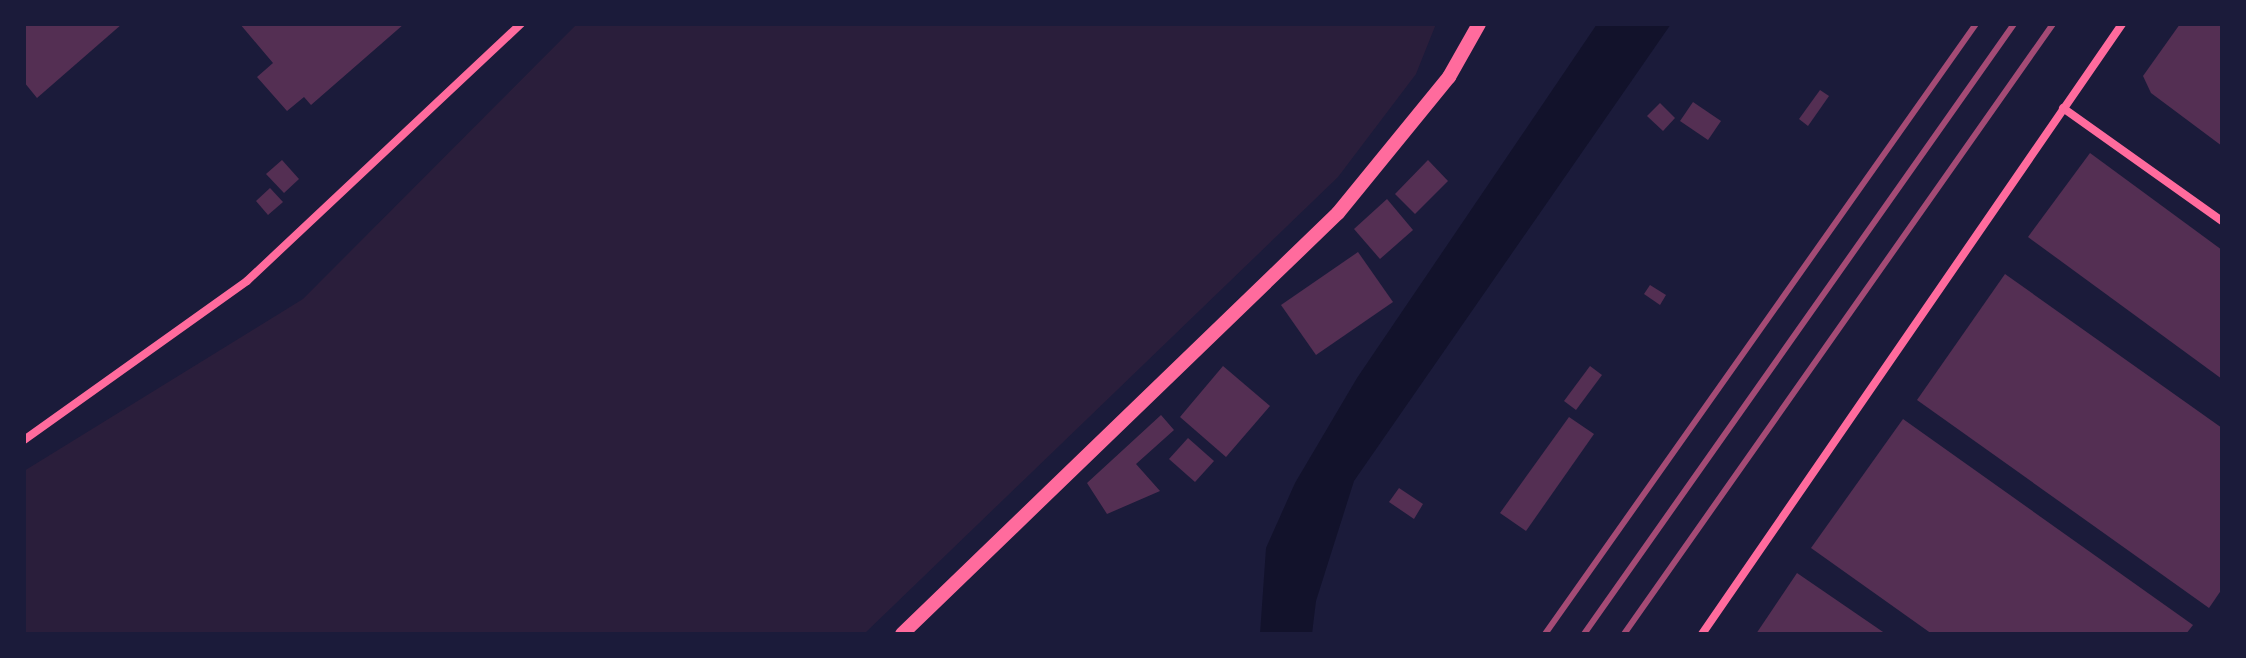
<!DOCTYPE html>
<html>
<head>
<meta charset="utf-8">
<style>
	body { margin:0 }
	#map { position:relative; width:2246px; height:658px; overflow:hidden; background:#1b1b3a; font-family:Commissioner,sans-serif }
	div>[style] { position:absolute }
	.green>* { inset:0; background:#2a1e3b }
	.water>* { inset:0; background:#12122b }
	.building>* { inset:0; background:#542f53 }
	.minor>* { height:8px; margin:-4px; padding:0 4px; transform-origin:4px; border-radius:4px; background:#ff6b9d }
	.tertiary>* { height:14px; margin:-7px; padding:0 7px; transform-origin:7px; border-radius:7px; background:#ff6b9d }
	.rail>* { height:6px; margin:-3px; padding:0 3px; transform-origin:3px; border-radius:3px; background:#a44b75 }
	span { translate:-50% -50%; white-space:nowrap; text-align:center; line-height:1.15; -webkit-text-stroke:6px #1b1b3a; paint-order:stroke }
	.frame { position:absolute; inset:0; border:26px solid #1b1b3a; pointer-events:none }
</style>
</head>
<body>
<div id="map">
	<div class="green">
		<div style="clip-path:polygon(577px 24px,1436px 24px,1416px 74px,1338px 177px,864px 634px,24px 634px,24px 471px,303px 299px)"></div>
	</div>
	<div class="water">
		<div style="clip-path:polygon(1597px 24px,1671px 24px,1354px 481px,1316px 601px,1312px 634px,1260px 634px,1266px 548px,1295px 483px,1357px 378px)"></div>
	</div>
	<div class="building">
		<div style="clip-path:polygon(24px 24px,122px 24px,37px 98px,24px 82px)"></div>
		<div style="clip-path:polygon(240px 24px,404px 24px,311px 105px,304px 97px,287px 111px,257px 77px,273px 63px)"></div>
		<div style="clip-path:polygon(2180px 24px,2222px 24px,2222px 146px,2151px 93px,2143px 76px)"></div>
		<div style="clip-path:polygon(1820px 90px,1829px 96px,1808px 126px,1799px 119px)"></div>
		<div style="clip-path:polygon(1693px 102px,1721px 121px,1708px 140px,1680px 121px)"></div>
		<div style="clip-path:polygon(1660px 103px,1675px 118px,1663px 131px,1647px 116px)"></div>
		<div style="clip-path:polygon(2090px 153px,2222px 250px,2222px 379px,2028px 237px)"></div>
		<div style="clip-path:polygon(282px 160px,299px 179px,284px 193px,266px 174px)"></div>
		<div style="clip-path:polygon(1428px 160px,1448px 181px,1415px 214px,1395px 194px)"></div>
		<div style="clip-path:polygon(270px 188px,283px 202px,268px 215px,256px 201px)"></div>
		<div style="clip-path:polygon(1387px 199px,1413px 230px,1380px 259px,1354px 229px)"></div>
		<div style="clip-path:polygon(1358px 252px,1393px 302px,1316px 355px,1281px 305px)"></div>
		<div style="clip-path:polygon(2005px 274px,2222px 428px,2222px 589px,2209px 608px,1917px 400px)"></div>
		<div style="clip-path:polygon(1650px 285px,1666px 295px,1660px 305px,1644px 294px)"></div>
		<div style="clip-path:polygon(1223px 366px,1270px 406px,1226px 457px,1180px 417px)"></div>
		<div style="clip-path:polygon(1590px 366px,1602px 375px,1576px 410px,1564px 401px)"></div>
		<div style="clip-path:polygon(1161px 415px,1174px 430px,1136px 464px,1160px 491px,1107px 514px,1087px 483px)"></div>
		<div style="clip-path:polygon(1569px 417px,1594px 434px,1526px 531px,1500px 513px)"></div>
		<div style="clip-path:polygon(1903px 419px,2193px 625px,2186px 634px,1932px 634px,1811px 548px)"></div>
		<div style="clip-path:polygon(1188px 438px,1214px 461px,1195px 482px,1169px 459px)"></div>
		<div style="clip-path:polygon(1399px 488px,1423px 504px,1414px 519px,1389px 502px)"></div>
		<div style="clip-path:polygon(1797px 573px,1886px 634px,1756px 634px)"></div>
	</div>
	<div class="minor">
		<div style="left:2063px;top:108px;width:195px;rotate:35.4deg"></div>
		<div style="left:24px;top:440px;width:274px;rotate:-35.5deg"></div>
		<div style="left:247px;top:281px;width:376px;rotate:-43.2deg"></div>
		<div style="left:1702px;top:634px;width:741px;rotate:-55.45deg"></div>
	</div>
	<div class="tertiary">
		<div style="left:902px;top:634px;width:606px;rotate:-44deg"></div>
		<div style="left:1338px;top:213px;width:176px;rotate:-50.8deg"></div>
		<div style="left:1449px;top:77px;width:61px;rotate:-60.5deg"></div>
	</div>
	<div class="rail">
		<div style="left:1545px;top:634px;width:747px;rotate:-54.76deg"></div>
		<div style="left:1584px;top:634px;width:746px;rotate:-54.82deg"></div>
		<div style="left:1624px;top:634px;width:746px;rotate:-54.88deg"></div>
	</div>
	<div class="frame"></div>
</div>
</body>
</html>
